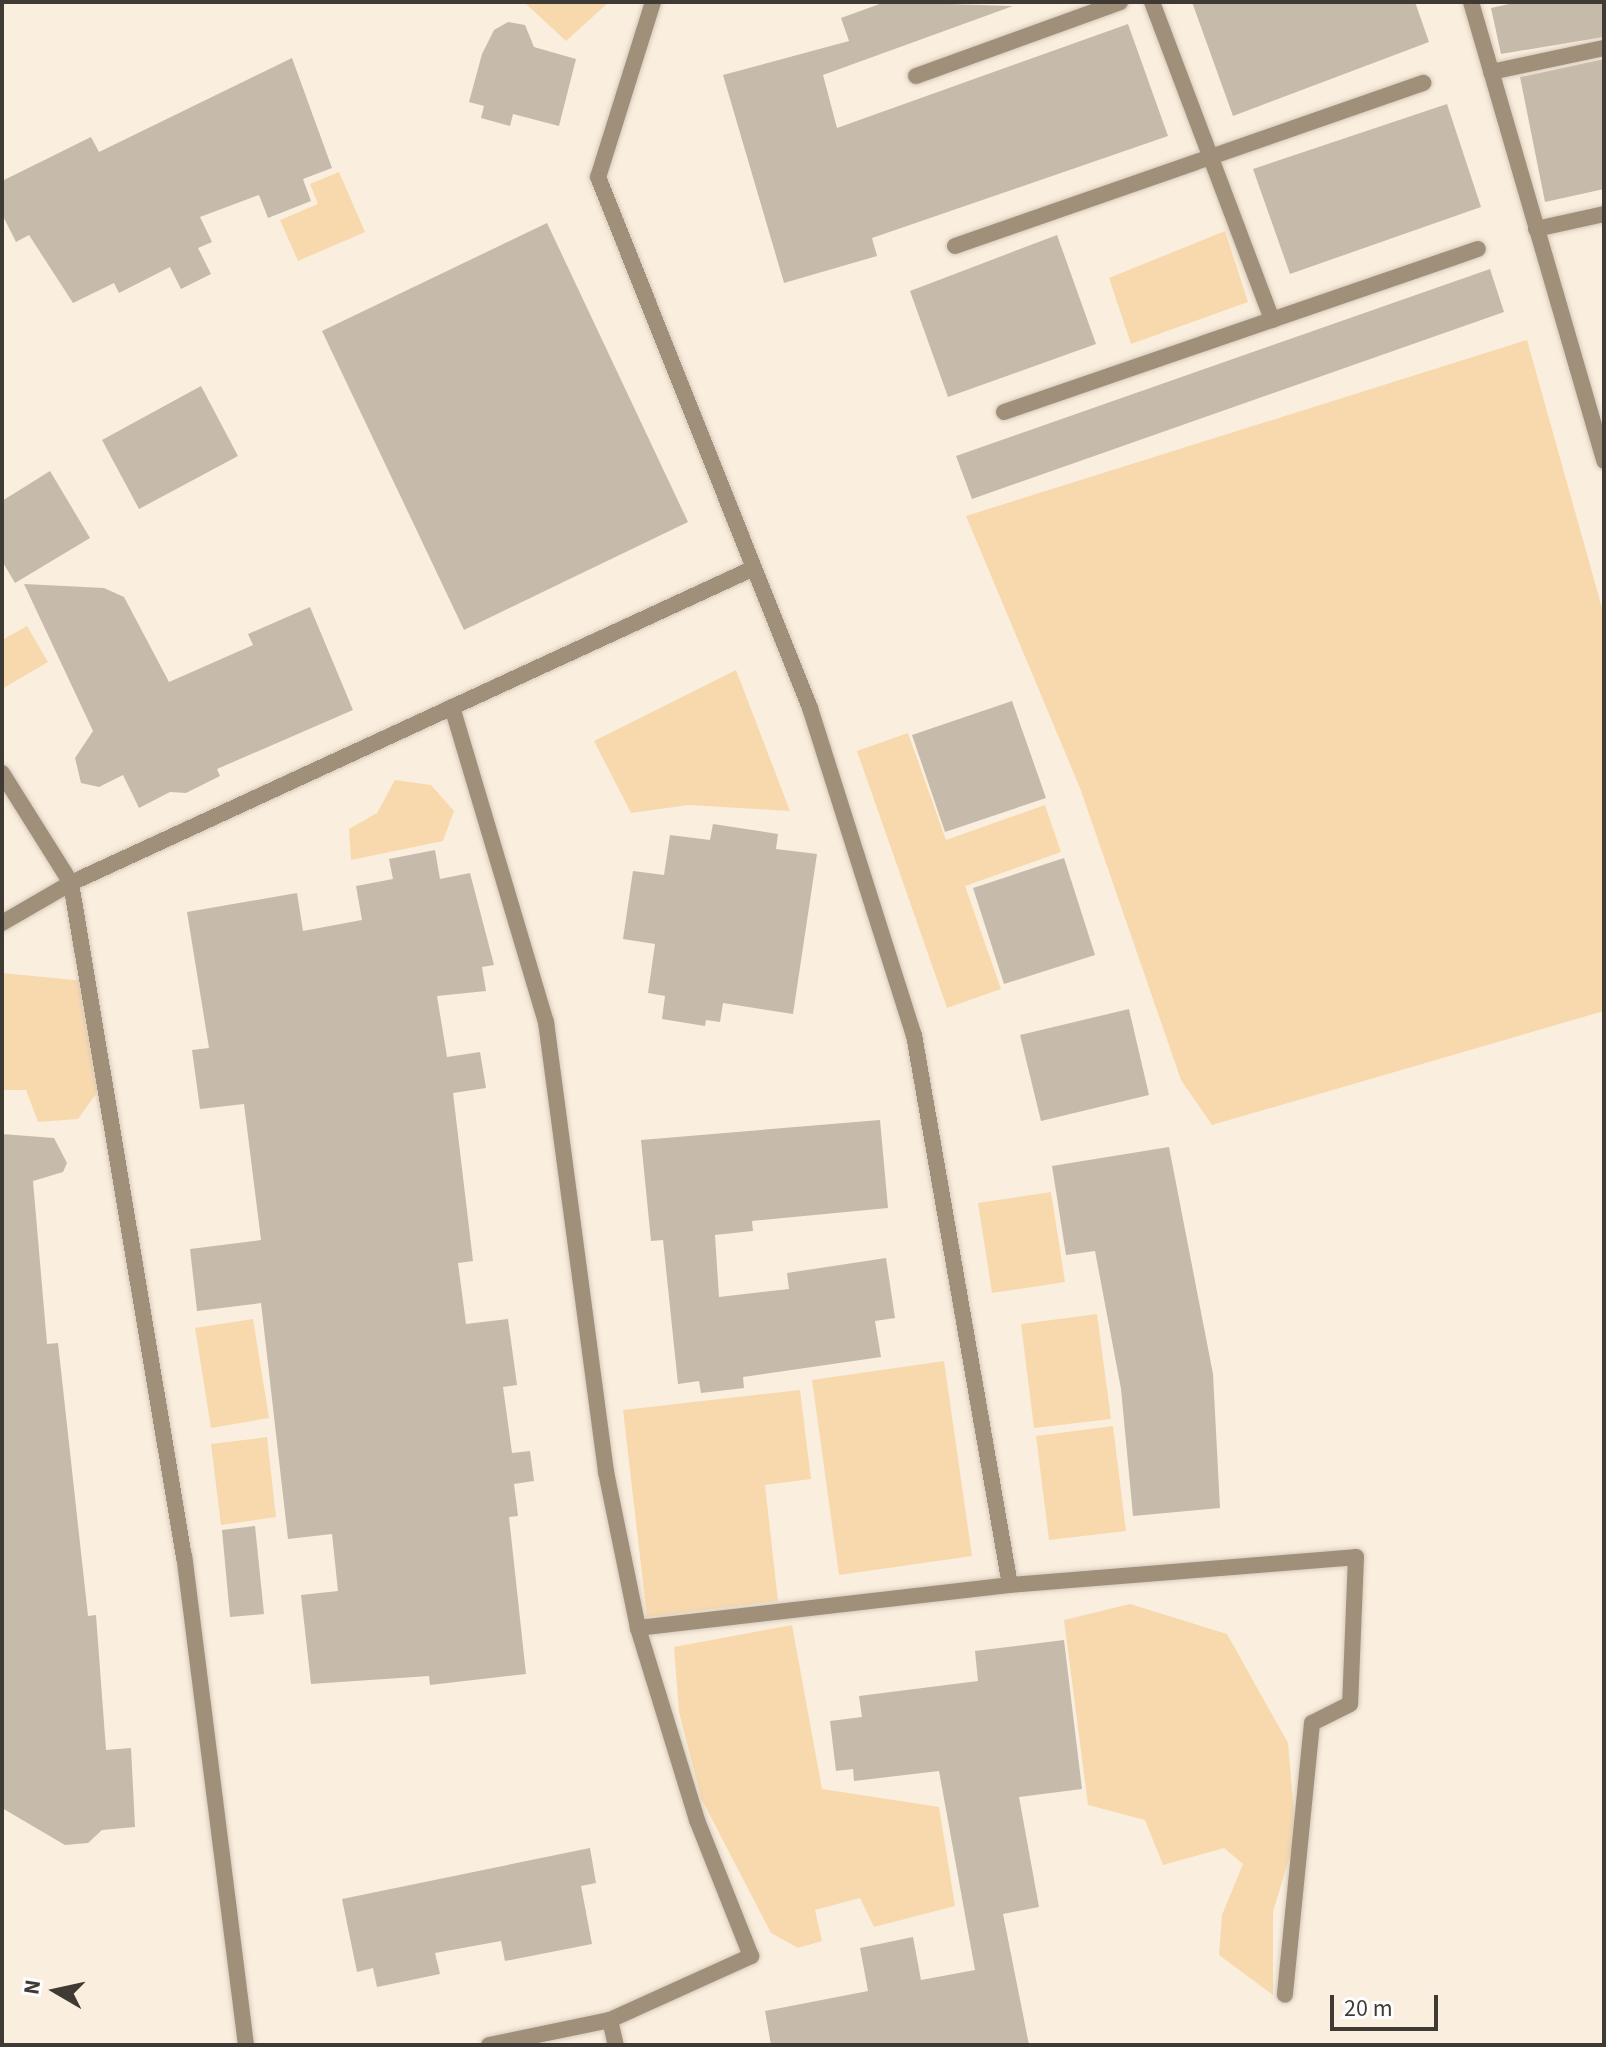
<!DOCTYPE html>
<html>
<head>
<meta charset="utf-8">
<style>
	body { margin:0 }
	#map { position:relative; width:1606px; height:2047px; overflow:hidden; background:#faeede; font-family:"Source Sans 3",sans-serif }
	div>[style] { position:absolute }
	.green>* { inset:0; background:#f8d9ae }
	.building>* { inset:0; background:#c6bbab }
	.roads { filter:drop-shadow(0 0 2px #d5cabc) drop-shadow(0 0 2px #d5cabc) }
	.street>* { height:16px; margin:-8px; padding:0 8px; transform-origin:8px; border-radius:8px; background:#a09079 }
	span { translate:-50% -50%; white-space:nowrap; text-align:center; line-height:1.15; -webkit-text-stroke:7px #fdfdfd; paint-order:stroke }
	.frame { position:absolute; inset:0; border:4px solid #3f3b34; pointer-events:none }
	.north { position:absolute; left:16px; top:1951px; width:80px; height:80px; -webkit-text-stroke:6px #fdfdfd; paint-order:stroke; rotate:279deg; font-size:22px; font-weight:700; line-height:32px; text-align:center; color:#3f3b34 }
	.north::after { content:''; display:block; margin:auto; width:28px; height:36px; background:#3f3b34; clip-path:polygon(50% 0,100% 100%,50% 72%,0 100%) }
	.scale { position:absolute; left:1330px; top:1995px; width:108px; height:36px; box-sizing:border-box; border:4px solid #3f3b34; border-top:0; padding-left:10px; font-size:24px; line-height:28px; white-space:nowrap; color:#3f3b34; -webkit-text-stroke:6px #fdfdfd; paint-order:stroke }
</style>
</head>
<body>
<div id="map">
	<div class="green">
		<div style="clip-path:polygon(524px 2px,609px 2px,566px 41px)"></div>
		<div style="clip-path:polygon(339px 172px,365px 232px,298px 261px,280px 220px,318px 204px,310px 184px)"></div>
		<div style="clip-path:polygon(1225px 231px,1248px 302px,1131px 344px,1109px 278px)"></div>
		<div style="clip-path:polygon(1527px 340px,1604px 615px,1604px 1011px,1212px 1125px,1181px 1080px,1080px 788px,966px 516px)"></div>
		<div style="clip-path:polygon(27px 626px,48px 662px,2px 689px,2px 640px)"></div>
		<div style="clip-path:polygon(736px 670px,790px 811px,689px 805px,631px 813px,594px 741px)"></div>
		<div style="clip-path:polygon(908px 733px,946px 840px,1045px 805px,1061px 852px,965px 886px,1001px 989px,947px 1008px,857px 751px)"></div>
		<div style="clip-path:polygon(395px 780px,431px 785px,454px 811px,443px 841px,351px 860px,349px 829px,377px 813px)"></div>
		<div style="clip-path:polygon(2px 973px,85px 981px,101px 1087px,78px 1119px,38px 1122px,26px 1090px,2px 1090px)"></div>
		<div style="clip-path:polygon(1051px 1192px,1065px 1282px,992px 1293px,978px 1203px)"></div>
		<div style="clip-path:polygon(1097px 1314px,1111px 1419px,1034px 1428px,1021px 1324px)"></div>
		<div style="clip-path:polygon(253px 1319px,269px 1418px,211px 1428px,195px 1328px)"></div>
		<div style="clip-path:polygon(944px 1361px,972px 1556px,839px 1575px,812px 1380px)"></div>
		<div style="clip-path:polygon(800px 1390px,811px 1479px,765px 1485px,778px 1601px,647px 1617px,623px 1410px)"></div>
		<div style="clip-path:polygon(1113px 1426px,1126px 1531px,1049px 1540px,1036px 1436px)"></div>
		<div style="clip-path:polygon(267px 1437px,276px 1517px,221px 1525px,211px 1444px)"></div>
		<div style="clip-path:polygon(1130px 1604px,1227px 1634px,1288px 1743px,1296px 1835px,1273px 1912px,1273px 1995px,1219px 1955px,1222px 1915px,1243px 1864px,1224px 1848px,1163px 1865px,1145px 1820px,1088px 1805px,1064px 1620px)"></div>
		<div style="clip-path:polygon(792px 1625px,822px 1789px,939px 1807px,955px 1906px,874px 1927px,860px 1898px,815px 1910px,822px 1941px,798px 1948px,771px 1933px,701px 1798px,679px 1712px,674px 1647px)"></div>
	</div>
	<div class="building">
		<div style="clip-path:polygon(885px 2px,1013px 6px,823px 75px,837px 128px,1128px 24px,1168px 136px,872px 238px,877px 256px,784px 283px,723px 75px,849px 41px,841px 18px)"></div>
		<div style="clip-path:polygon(1192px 2px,1415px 2px,1429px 42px,1233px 116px)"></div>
		<div style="clip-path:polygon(1518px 2px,1604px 2px,1604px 37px,1501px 54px,1491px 8px)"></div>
		<div style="clip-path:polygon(508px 22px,525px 25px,534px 47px,576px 59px,559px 126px,513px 114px,510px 126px,481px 118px,484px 106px,469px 102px,482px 54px,494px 30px)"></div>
		<div style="clip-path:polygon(292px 58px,332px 168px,303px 179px,311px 201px,268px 218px,259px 195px,200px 217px,212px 242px,198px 248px,211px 274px,181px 289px,170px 267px,119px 293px,114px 283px,73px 303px,29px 235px,16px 242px,2px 214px,2px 181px,91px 137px,99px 152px)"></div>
		<div style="clip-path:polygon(1604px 59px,1604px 189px,1545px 202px,1520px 77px)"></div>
		<div style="clip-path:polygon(1447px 104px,1481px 207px,1290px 274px,1253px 169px)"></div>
		<div style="clip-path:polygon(547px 223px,688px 522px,464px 630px,322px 331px)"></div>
		<div style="clip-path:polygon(1057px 235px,1096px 344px,948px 397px,910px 291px)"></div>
		<div style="clip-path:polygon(1490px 269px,1504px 312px,972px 499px,956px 456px)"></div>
		<div style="clip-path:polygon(201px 386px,238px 456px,139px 509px,102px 440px)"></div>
		<div style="clip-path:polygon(50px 471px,90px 538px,15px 583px,2px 561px,2px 501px)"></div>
		<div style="clip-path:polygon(24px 584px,104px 588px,124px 597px,169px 682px,253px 645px,248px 634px,310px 607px,353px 710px,217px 769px,220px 776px,186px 793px,170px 792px,139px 808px,123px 775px,99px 787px,81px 783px,75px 758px,93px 731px)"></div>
		<div style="clip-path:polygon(1012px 701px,1046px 798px,945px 832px,912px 735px)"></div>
		<div style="clip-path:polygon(713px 824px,778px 834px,776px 849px,817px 854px,793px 1014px,723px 1003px,720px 1022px,706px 1020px,705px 1026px,662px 1019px,665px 996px,648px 993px,655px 944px,623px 939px,633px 871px,664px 875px,670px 835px,710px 840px)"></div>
		<div style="clip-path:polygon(435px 850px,440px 879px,470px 873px,494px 965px,482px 967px,486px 991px,437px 996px,447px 1057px,480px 1052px,486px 1088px,453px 1093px,473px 1261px,458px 1263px,466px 1324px,508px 1319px,517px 1385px,503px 1387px,512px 1453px,530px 1451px,534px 1481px,514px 1484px,518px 1516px,509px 1517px,526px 1674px,430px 1685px,429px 1676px,311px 1684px,301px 1595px,338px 1591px,332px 1534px,288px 1539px,261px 1303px,197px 1311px,190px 1249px,261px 1240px,244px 1104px,200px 1109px,192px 1050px,209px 1048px,187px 912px,297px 893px,303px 931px,362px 920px,356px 886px,393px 879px,389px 859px)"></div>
		<div style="clip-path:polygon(1064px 858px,1095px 955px,1004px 984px,973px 888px)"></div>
		<div style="clip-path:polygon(1129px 1009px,1149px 1095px,1041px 1121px,1020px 1035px)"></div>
		<div style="clip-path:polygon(880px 1120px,888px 1208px,752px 1221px,753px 1231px,715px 1235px,719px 1297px,789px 1289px,787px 1273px,886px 1258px,895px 1318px,875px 1321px,881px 1357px,743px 1377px,744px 1388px,701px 1393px,699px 1381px,678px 1384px,663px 1240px,651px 1241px,641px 1140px)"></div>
		<div style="clip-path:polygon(2px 1134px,54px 1138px,67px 1163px,63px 1172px,33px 1181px,47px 1344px,58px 1343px,88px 1616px,96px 1615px,106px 1750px,131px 1748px,135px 1827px,102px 1830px,88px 1843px,65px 1845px,2px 1808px)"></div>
		<div style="clip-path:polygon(1169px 1147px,1213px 1374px,1220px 1508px,1133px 1516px,1121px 1389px,1095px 1251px,1066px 1255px,1052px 1166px)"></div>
		<div style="clip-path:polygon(255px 1526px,264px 1614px,230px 1617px,222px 1530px)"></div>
		<div style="clip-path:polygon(1064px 1640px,1082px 1789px,1019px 1797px,1039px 1907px,1003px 1914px,1029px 2045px,771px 2045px,765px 2011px,868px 1991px,860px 1948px,913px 1937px,921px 1980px,975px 1970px,939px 1771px,854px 1781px,853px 1769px,836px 1771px,830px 1721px,862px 1717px,859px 1696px,978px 1681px,975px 1651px)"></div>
		<div style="clip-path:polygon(590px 1848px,596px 1883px,581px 1886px,592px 1944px,505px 1961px,501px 1941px,435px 1953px,440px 1974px,377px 1987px,373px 1968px,357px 1972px,342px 1899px)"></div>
	</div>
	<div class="roads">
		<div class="street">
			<div style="left:653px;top:2px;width:183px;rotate:107.4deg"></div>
			<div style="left:598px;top:177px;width:572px;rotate:68.24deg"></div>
			<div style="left:810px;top:708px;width:343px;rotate:72.4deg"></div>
			<div style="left:914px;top:1035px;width:558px;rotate:80.1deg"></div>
			<div style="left:1152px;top:2px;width:340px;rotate:69.3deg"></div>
			<div style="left:1471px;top:2px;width:478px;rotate:73.8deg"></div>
			<div style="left:1491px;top:72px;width:116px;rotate:-12deg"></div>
			<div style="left:916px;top:76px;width:217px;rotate:-19.9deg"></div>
			<div style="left:1536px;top:229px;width:70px;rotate:-12.4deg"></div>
			<div style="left:955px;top:246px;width:496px;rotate:-19.2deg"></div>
			<div style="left:1004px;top:412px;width:501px;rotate:-18.98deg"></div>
			<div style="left:452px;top:707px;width:329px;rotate:73.4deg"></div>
			<div style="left:546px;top:1022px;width:454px;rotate:82.4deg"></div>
			<div style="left:606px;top:1472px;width:159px;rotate:78.4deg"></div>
			<div style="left:638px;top:1628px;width:374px;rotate:-6.6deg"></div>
			<div style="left:1010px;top:1585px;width:347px;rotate:-4.6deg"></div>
			<div style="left:1356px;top:1557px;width:147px;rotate:92.3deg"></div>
			<div style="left:1350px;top:1704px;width:42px;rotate:153.4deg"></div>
			<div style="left:1312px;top:1723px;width:273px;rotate:95.7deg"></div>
			<div style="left:2px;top:773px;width:130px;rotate:57.9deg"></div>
			<div style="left:71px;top:883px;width:80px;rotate:149.9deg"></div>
			<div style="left:610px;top:2020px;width:155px;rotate:-24.4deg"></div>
			<div style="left:751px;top:1956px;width:146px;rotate:-111.7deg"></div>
			<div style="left:697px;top:1820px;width:201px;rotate:-107.1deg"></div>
			<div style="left:246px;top:2045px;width:492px;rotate:-97.2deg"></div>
			<div style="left:184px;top:1557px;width:683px;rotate:-99.52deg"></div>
			<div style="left:71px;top:883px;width:752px;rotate:-24.76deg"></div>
			<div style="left:489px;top:2045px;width:124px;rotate:-11.7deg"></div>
			<div style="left:610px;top:2020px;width:26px;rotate:77deg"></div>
		</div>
	</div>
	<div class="frame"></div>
	<div class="north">N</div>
	<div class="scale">20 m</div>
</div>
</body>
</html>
